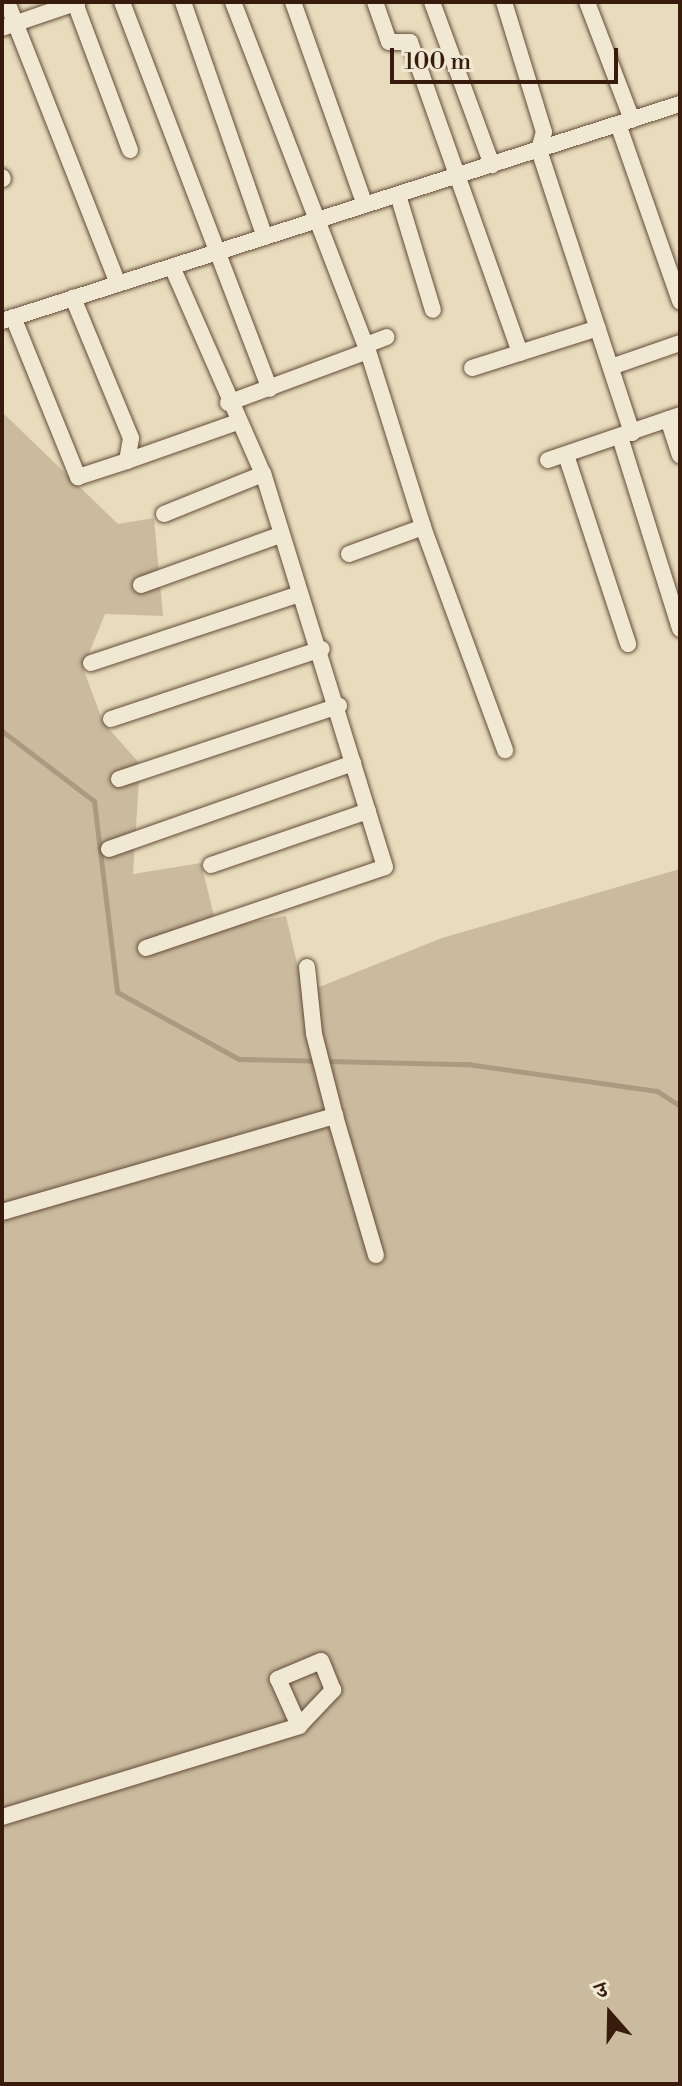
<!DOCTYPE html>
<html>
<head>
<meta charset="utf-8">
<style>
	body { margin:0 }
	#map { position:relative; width:682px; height:2086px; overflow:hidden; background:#e8dcbc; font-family:"Libre Bodoni","Noto Serif Devanagari",serif }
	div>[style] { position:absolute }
	.green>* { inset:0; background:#cabb9e }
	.stream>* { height:5px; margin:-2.5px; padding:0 2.5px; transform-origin:2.5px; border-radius:2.5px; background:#ac9a80 }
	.roads { filter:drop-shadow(0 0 2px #644b38) drop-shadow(0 0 2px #644b38) }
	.minor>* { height:16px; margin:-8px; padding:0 8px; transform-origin:8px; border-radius:8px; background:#f0e8d3 }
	span { translate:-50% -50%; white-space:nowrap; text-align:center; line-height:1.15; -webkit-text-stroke:6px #f0e8d3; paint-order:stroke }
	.frame { position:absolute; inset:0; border:4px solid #381b0c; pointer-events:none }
	.north { position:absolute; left:570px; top:1974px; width:80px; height:80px; -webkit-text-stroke:6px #f0e8d3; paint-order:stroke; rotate:340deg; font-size:22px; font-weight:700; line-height:32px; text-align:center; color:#381b0c }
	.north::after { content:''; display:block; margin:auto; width:28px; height:36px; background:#381b0c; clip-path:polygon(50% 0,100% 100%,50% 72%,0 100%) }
	.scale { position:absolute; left:390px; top:48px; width:228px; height:36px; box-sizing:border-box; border:4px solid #381b0c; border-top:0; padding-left:10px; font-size:24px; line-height:28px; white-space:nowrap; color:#381b0c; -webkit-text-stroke:6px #f0e8d3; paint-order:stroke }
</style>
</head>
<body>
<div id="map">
	<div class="green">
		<div style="clip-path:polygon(2px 412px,118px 524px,154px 518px,163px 616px,105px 614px,83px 668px,103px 722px,140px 764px,133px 874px,201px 863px,217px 928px,286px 916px,304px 993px,442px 938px,680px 869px,680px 2084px,2px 2084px)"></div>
	</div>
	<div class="stream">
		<div style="left:2px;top:731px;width:116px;rotate:37.3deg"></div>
		<div style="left:94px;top:801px;width:192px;rotate:83.1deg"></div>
		<div style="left:117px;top:992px;width:139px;rotate:28.8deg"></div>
		<div style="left:239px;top:1059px;width:228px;rotate:1.3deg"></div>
		<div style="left:467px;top:1064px;width:192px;rotate:8.1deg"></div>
		<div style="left:657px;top:1091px;width:27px;rotate:33deg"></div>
	</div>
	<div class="roads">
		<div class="minor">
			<div style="left:7px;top:2px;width:303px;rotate:68.5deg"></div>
			<div style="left:122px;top:2px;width:414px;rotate:69.1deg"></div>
			<div style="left:183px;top:2px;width:249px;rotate:70.8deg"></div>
			<div style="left:233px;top:2px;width:374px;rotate:68.9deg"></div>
			<div style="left:368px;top:351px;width:184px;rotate:72.6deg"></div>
			<div style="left:423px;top:527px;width:238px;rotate:69.8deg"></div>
			<div style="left:293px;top:2px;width:215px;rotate:70.5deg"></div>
			<div style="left:375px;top:2px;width:42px;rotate:70.7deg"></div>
			<div style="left:389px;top:42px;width:21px"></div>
			<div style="left:410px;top:42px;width:330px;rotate:70.5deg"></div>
			<div style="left:432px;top:2px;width:174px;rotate:69.8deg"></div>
			<div style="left:504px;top:2px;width:136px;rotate:72.9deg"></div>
			<div style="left:544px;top:132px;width:19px;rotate:106deg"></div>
			<div style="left:539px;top:150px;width:298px;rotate:71.8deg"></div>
			<div style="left:587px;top:2px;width:126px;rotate:69.1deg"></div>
			<div style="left:75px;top:3px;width:157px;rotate:69.5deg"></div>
			<div style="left:2px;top:28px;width:80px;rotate:-18.9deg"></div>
			<div style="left:618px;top:124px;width:188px;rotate:70.7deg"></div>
			<div style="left:2px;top:177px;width:2px;rotate:63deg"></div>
			<div style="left:398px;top:195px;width:120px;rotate:73.1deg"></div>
			<div style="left:13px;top:317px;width:173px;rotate:67.9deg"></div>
			<div style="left:78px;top:477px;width:52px;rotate:-18.1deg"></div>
			<div style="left:127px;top:461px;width:23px;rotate:-80deg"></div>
			<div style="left:131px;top:438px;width:152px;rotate:-112.5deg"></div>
			<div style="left:2px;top:321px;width:712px;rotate:-17.75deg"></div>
			<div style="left:366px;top:345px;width:22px;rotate:-21deg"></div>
			<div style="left:611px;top:367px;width:73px;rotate:-19.2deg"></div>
			<div style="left:472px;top:368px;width:132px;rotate:-17.6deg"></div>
			<div style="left:228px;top:403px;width:149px;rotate:-20.4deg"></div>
			<div style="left:668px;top:419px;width:38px;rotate:72deg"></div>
			<div style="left:620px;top:437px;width:201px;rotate:72.6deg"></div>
			<div style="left:566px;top:455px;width:199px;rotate:71.8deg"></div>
			<div style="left:548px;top:460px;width:139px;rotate:-18.8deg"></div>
			<div style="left:127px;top:461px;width:118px;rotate:-19.4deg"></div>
			<div style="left:164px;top:514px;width:107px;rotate:-22deg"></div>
			<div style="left:349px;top:554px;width:79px;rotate:-20deg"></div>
			<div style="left:141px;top:585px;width:148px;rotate:-19.8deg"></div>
			<div style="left:91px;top:663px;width:220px;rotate:-18.3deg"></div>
			<div style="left:111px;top:719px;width:222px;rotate:-18.4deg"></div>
			<div style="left:119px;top:779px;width:232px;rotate:-18.4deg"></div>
			<div style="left:109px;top:849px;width:259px;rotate:-19.4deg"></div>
			<div style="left:211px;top:865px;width:166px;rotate:-19deg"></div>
			<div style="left:146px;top:948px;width:252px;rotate:-18.7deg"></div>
			<div style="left:385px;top:867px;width:412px;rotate:-107.2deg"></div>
			<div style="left:263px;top:474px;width:226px;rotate:-113.7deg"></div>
			<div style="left:307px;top:967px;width:67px;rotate:84deg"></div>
			<div style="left:314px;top:1034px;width:85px;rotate:75.6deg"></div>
			<div style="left:2px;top:1212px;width:347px;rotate:-16.1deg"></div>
			<div style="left:335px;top:1116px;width:145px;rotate:73.6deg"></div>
			<div style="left:2px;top:1817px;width:311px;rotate:-17deg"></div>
			<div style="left:299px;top:1726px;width:50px;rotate:-46.6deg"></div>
			<div style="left:333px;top:1690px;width:31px;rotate:-112deg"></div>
			<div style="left:321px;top:1661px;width:47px;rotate:157.3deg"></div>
			<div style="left:278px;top:1679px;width:51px;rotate:65.9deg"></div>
		</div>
	</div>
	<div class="frame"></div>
	<div class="north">उ</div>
	<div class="scale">100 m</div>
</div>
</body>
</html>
